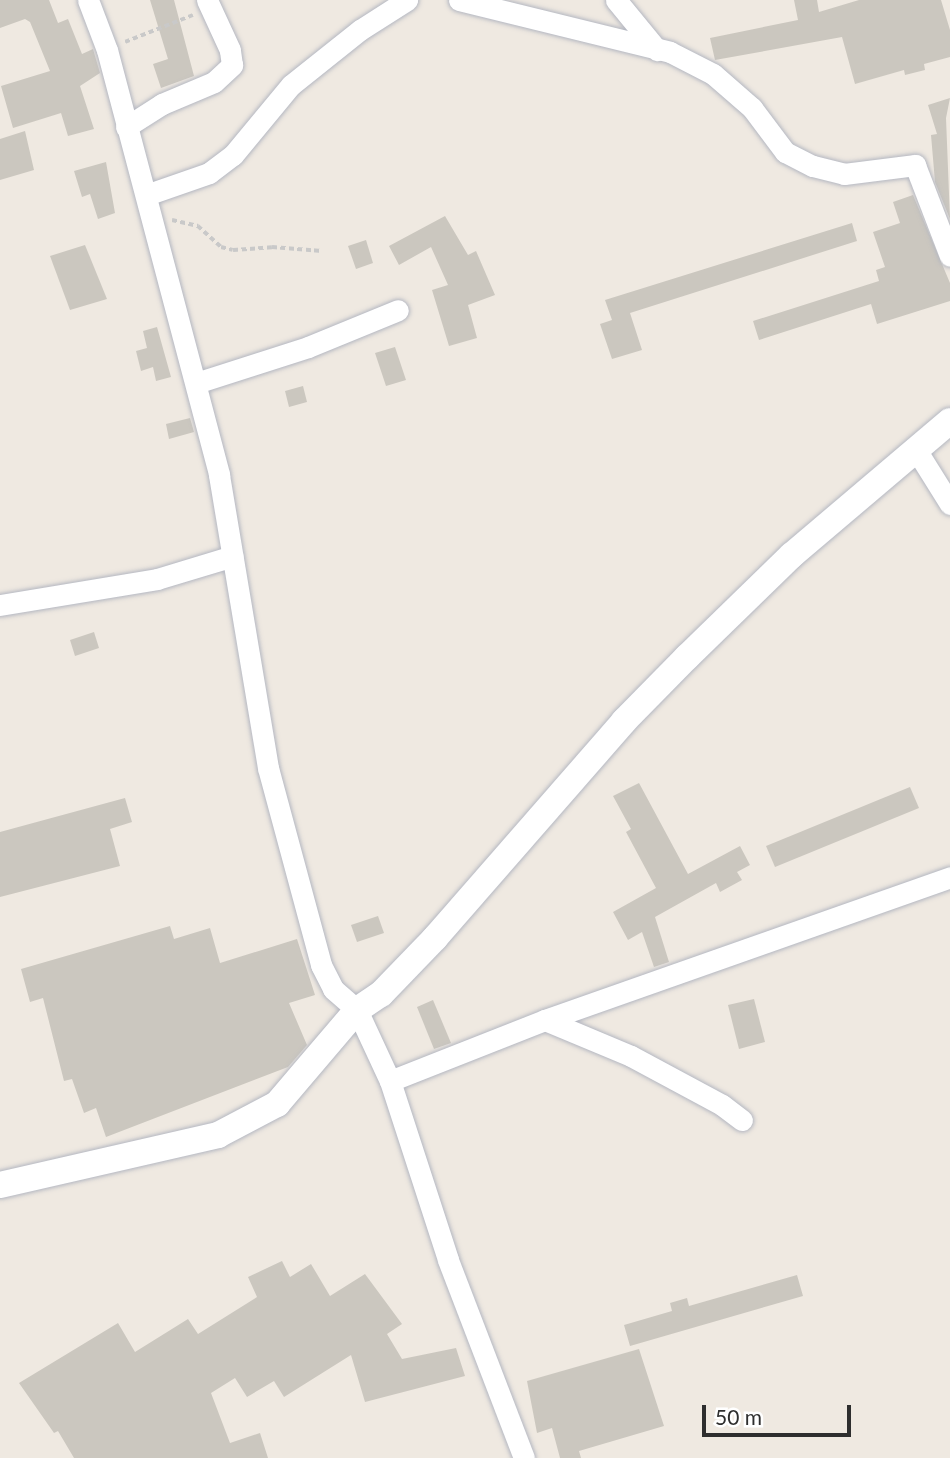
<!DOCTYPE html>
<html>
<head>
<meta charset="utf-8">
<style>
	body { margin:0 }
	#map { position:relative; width:950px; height:1458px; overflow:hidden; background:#efe9e1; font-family:Lato,sans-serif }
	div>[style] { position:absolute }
	.building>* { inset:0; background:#cbc7bf }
	.path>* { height:3.5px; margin-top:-1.75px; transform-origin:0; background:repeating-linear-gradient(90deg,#c9c9c9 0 5px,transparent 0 8.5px) }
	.roads { filter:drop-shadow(0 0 2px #b4b7c1) drop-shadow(0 0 2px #b4b7c1) }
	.minor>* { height:21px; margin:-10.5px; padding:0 10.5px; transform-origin:10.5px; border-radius:10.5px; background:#fff }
	.tertiary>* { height:26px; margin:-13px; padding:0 13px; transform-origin:13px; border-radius:13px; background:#fff }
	span { translate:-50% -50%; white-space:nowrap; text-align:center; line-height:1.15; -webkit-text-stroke:6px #fff; paint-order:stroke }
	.scale { position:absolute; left:702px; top:1405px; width:149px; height:32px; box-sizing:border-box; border:4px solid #2e2e2e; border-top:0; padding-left:9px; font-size:21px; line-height:24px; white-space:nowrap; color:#2e2e2e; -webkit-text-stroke:5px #fff; paint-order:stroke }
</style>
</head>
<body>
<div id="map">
	<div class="building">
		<div style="clip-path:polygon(0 0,49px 0,58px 23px,68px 19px,82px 54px,93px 49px,100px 73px,80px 86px,94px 129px,68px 136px,61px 113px,13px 128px,1px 86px,50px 71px,30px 22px,25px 19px,0 28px)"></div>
		<div style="clip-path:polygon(150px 0,174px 0,194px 76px,161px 88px,153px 64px,168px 59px)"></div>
		<div style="clip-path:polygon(794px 0,817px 0,819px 12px,859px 0,941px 0,950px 30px,950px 57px,924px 64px,925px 70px,905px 75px,904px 70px,855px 84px,842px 37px,715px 60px,710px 38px,798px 20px)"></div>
		<div style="clip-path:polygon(950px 98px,946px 118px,950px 219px,935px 182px,931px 135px,937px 134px,928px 105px)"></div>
		<div style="clip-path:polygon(25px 131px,34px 170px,0 180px,0 139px)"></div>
		<div style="clip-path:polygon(106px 162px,115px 213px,98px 219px,90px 194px,82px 197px,74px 171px)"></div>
		<div style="clip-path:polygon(913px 195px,950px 283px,950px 301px,877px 324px,871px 304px,759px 340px,753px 321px,879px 281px,876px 270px,885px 267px,873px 232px,900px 223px,893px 202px)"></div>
		<div style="clip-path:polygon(445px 216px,468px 255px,476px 251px,495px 295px,468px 305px,477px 338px,449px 346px,432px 290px,448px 285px,431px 247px,399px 265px,389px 246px)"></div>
		<div style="clip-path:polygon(852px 223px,857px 241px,630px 313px,642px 350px,612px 359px,600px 324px,612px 320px,605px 300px)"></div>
		<div style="clip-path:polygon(366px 240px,373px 263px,356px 269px,348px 246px)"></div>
		<div style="clip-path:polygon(85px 245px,107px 299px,70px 310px,50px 256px)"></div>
		<div style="clip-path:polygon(157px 327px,171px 377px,156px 381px,153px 367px,141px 371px,136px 351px,147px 348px,143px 331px)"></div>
		<div style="clip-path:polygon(395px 347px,406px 380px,386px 386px,375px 353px)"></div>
		<div style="clip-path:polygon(303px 386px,307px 402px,289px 407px,285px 391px)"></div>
		<div style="clip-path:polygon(190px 418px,194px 432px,169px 439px,166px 424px)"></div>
		<div style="clip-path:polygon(94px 632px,99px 648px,75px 656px,70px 640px)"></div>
		<div style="clip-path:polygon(639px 783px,688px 874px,740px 846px,750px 865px,737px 872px,742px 880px,720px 892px,716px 883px,655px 917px,669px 962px,654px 967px,642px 932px,628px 940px,613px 912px,656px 888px,626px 832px,631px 829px,613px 796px)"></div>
		<div style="clip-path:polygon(910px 787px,919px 808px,775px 867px,766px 846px)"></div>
		<div style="clip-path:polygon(125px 798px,132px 822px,110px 829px,120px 866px,0 897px,0 832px)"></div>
		<div style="clip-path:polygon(378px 916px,384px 933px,357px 942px,351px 925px)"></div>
		<div style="clip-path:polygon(170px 926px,174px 939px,210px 928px,220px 963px,297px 939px,315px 995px,289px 1003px,307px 1045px,288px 1067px,106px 1137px,96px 1108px,84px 1113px,72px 1079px,64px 1081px,43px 998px,30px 1002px,21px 969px)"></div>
		<div style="clip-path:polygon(754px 999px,765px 1042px,739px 1049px,728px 1005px)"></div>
		<div style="clip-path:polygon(433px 1000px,451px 1043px,434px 1049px,417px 1007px)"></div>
		<div style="clip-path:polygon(282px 1261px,290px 1277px,311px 1264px,330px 1296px,365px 1274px,402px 1324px,387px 1334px,402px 1359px,456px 1348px,465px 1376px,365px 1402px,351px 1355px,284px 1397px,274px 1381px,247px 1397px,235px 1378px,211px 1393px,230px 1443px,260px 1433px,268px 1458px,74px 1458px,58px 1431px,54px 1433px,19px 1383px,118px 1323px,135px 1352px,188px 1319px,198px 1334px,257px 1297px,248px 1277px)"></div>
		<div style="clip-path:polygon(797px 1275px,803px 1296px,630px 1346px,624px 1325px,672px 1311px,670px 1303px,687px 1298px,689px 1306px)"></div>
		<div style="clip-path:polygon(639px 1349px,664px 1426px,579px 1451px,581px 1458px,560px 1458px,552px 1428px,537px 1433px,527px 1381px)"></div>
	</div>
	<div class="path">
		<div style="left:125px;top:42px;width:73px;rotate:-21.7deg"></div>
		<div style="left:172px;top:220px;width:27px;rotate:13deg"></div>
		<div style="left:198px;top:226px;width:31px;rotate:42deg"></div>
		<div style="left:221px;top:247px;width:12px;rotate:14deg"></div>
		<div style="left:233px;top:250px;width:39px;rotate:-4deg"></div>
		<div style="left:272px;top:247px;width:50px;rotate:4.6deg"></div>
	</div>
	<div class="roads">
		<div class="minor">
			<div style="left:88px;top:0;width:53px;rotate:69.2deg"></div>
			<div style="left:107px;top:50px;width:440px;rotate:75.2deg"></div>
			<div style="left:219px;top:475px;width:297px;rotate:80.5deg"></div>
			<div style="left:268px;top:768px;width:204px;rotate:74.9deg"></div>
			<div style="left:321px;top:965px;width:27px;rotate:63deg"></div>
			<div style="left:333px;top:989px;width:32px;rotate:41deg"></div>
			<div style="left:357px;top:1010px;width:78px;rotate:65.1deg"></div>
			<div style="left:390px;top:1081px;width:188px;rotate:72deg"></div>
			<div style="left:448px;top:1260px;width:212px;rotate:69deg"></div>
			<div style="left:459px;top:0;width:217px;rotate:13.8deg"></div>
			<div style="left:670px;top:52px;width:48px;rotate:27.1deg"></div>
			<div style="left:713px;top:74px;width:52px;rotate:41.1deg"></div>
			<div style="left:752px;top:108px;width:55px;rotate:53.1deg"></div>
			<div style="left:785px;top:152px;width:31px;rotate:27deg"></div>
			<div style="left:813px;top:166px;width:32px;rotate:14deg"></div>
			<div style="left:844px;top:174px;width:72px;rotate:-7.2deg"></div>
			<div style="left:915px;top:165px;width:97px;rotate:69deg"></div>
			<div style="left:616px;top:0;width:65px;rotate:50.6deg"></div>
			<div style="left:126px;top:127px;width:43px;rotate:-32.6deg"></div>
			<div style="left:162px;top:104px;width:56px;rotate:-22.9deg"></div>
			<div style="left:214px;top:82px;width:25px;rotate:-43deg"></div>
			<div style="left:232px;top:65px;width:15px;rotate:-98deg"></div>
			<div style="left:230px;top:50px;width:55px;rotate:-114.7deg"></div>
			<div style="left:146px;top:195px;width:67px;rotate:-19.2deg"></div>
			<div style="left:209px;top:173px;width:30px;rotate:-37deg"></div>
			<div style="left:233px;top:155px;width:91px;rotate:-50.4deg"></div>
			<div style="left:291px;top:85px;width:88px;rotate:-38.6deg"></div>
			<div style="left:360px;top:30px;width:56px;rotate:-32.6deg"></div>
			<div style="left:196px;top:383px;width:118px;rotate:-17.8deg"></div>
			<div style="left:308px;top:347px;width:97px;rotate:-22.3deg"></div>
			<div style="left:915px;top:448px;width:66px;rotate:58deg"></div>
			<div style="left:0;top:605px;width:159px;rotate:-9.4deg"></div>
			<div style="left:157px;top:579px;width:79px;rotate:-16.8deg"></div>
			<div style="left:545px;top:1020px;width:93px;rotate:22.7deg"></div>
			<div style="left:631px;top:1056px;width:103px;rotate:28.3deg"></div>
			<div style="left:722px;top:1105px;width:25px;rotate:37deg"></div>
			<div style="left:390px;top:1081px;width:167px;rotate:-21.5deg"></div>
			<div style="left:545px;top:1020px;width:430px;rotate:-19.4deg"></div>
		</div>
		<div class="tertiary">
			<div style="left:0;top:1185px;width:224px;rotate:-12.9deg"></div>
			<div style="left:218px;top:1135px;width:67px;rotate:-27.7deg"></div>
			<div style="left:277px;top:1104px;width:123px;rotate:-49.6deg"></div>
			<div style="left:357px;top:1010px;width:29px;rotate:-34deg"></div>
			<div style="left:381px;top:994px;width:78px;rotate:-46deg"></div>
			<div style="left:435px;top:938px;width:288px;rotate:-48.9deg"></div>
			<div style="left:624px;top:721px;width:90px;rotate:-45.5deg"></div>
			<div style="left:687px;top:657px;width:146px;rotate:-44.2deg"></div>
			<div style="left:792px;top:555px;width:207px;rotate:-40.3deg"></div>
		</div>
	</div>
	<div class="scale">50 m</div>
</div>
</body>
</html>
